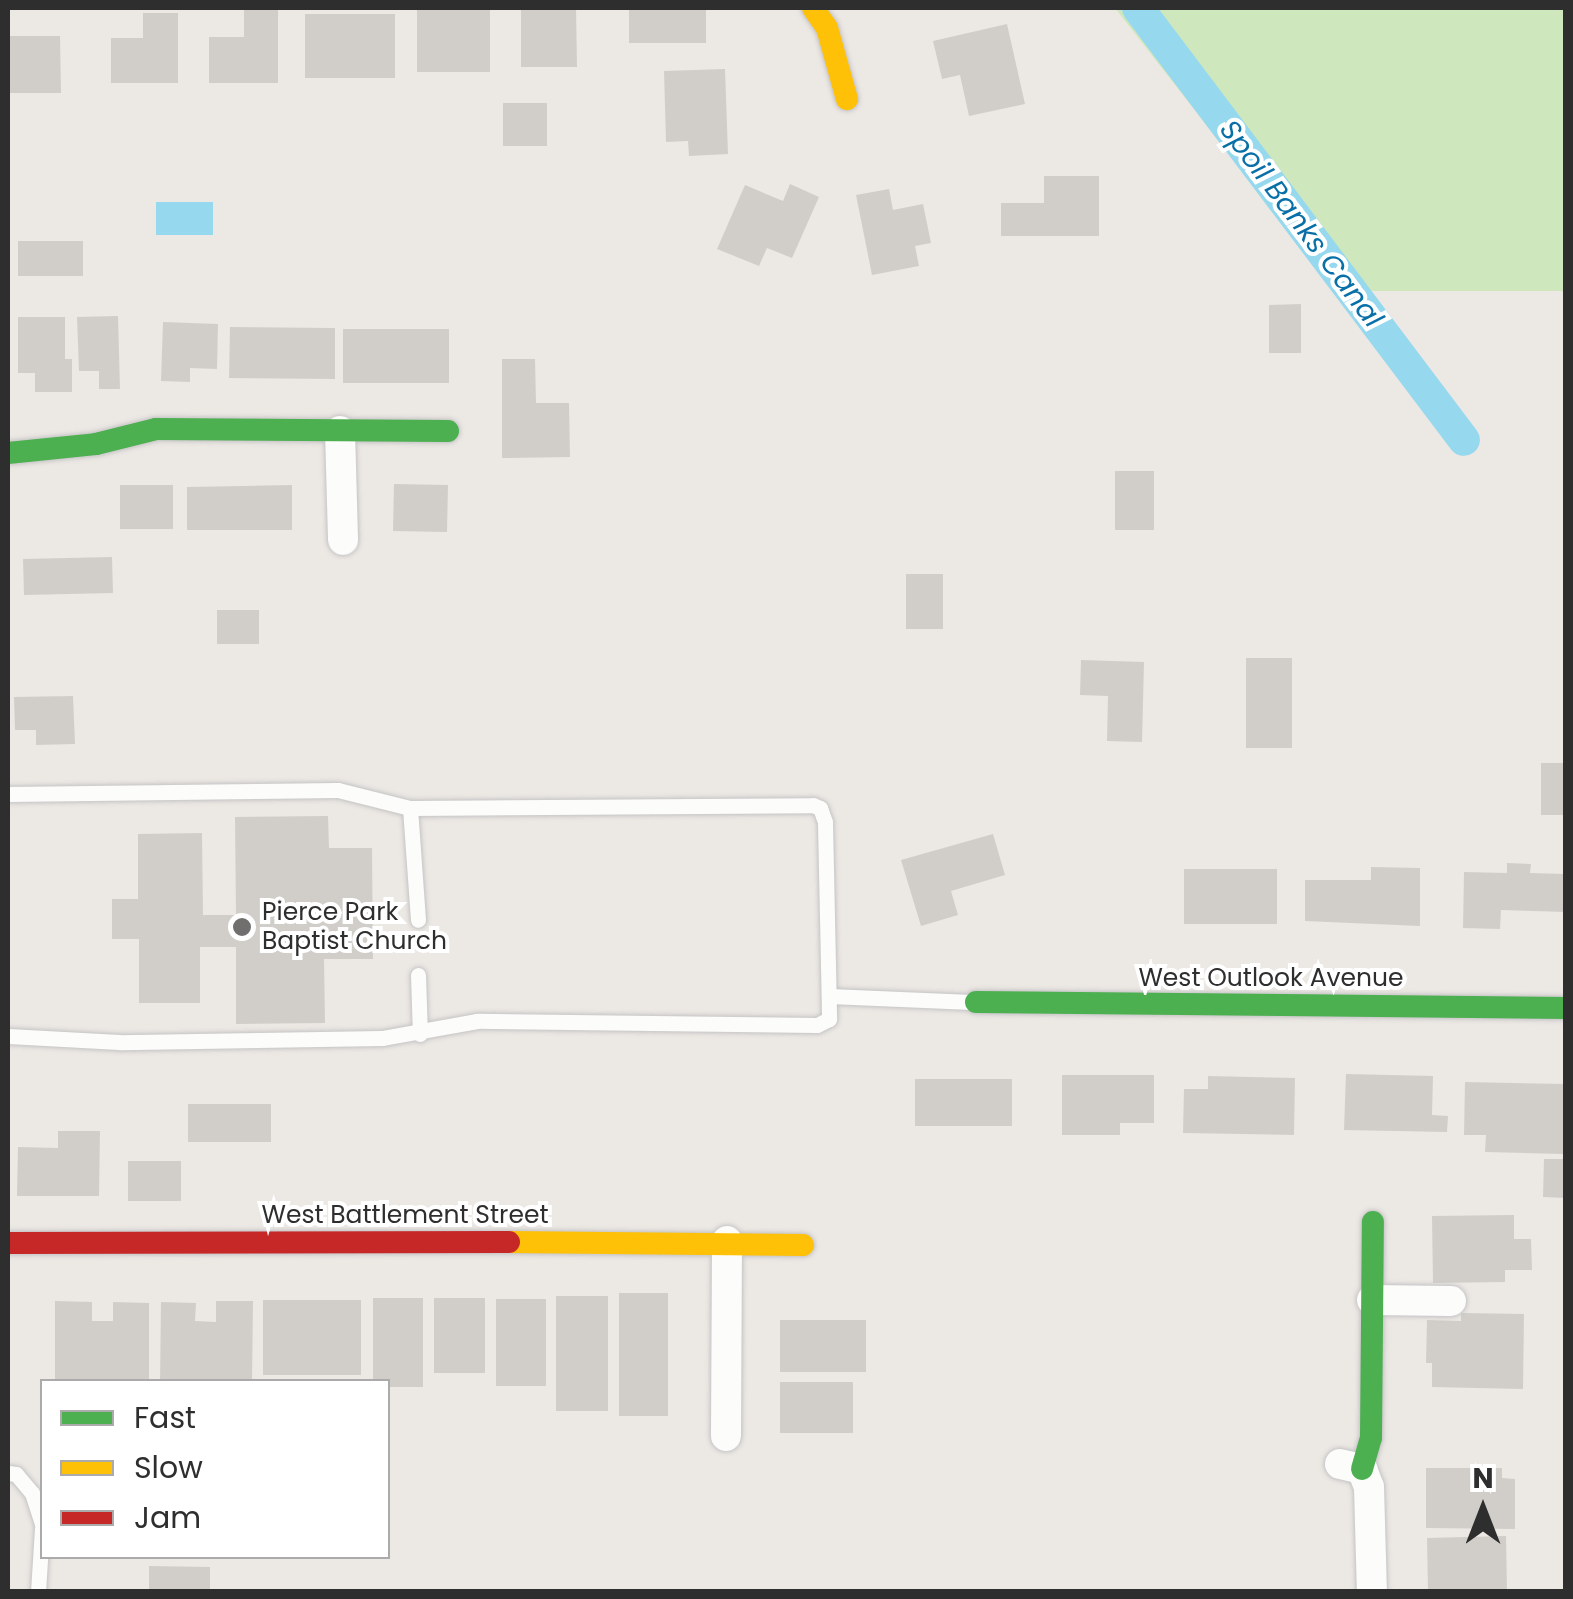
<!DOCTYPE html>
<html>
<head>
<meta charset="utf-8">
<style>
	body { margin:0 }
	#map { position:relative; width:1573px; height:1599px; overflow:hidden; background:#ece8e4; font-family:Poppins,sans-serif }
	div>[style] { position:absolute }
	.green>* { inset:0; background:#cee7bc }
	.water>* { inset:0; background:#96d8ee }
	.canal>* { height:32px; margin:-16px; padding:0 16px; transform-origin:16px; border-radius:16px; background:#96d8ee }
	.building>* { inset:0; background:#d1ceca }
	.roads { filter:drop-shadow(0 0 2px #c5c4c5) drop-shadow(0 0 2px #c5c4c5) }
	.lane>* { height:15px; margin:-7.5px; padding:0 7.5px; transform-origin:7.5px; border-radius:7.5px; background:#fcfcfb }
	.street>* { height:30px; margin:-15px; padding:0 15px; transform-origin:15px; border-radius:15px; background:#fcfcfb }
	.fast>* { height:22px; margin:-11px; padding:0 11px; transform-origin:11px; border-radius:11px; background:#4caf50 }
	.slow>* { height:22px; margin:-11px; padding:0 11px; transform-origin:11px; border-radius:11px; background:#ffc107 }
	.jam>* { height:22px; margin:-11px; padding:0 11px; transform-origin:11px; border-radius:11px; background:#c62828 }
	.dots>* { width:28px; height:28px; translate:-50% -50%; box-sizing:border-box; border:5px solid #fff; border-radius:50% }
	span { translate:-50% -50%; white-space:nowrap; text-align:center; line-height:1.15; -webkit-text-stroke:8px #fff; paint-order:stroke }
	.poi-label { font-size:25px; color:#2e2e2e }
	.left { translate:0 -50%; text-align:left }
	.street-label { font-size:25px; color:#2e2e2e }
	.water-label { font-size:28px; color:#0970a7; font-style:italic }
	.frame { position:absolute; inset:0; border:10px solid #2e2e2e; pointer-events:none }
	.legend { position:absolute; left:40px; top:1379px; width:350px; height:180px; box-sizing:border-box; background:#fff; border:2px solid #ababab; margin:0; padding:12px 18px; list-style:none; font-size:30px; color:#2e2e2e }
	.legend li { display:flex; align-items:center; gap:20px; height:50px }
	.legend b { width:50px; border:2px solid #ababab }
	.north { position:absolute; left:1433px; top:1459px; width:100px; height:100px; -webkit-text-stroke:8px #fff; paint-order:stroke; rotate:0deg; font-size:28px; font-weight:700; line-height:40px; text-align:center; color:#2e2e2e }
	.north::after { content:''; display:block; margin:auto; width:35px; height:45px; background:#2e2e2e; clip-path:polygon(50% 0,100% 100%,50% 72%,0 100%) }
</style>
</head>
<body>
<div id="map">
	<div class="green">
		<div style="clip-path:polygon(1115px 8px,1565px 8px,1565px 291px,1336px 291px)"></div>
	</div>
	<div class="water">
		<div style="clip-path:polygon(156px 202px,213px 202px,213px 235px,156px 235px)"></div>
	</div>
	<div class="canal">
		<div style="left:1138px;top:8px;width:541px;rotate:52.96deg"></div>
	</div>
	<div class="building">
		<div style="clip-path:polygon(490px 8px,490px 72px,417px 72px,417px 9px)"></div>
		<div style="clip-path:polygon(521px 8px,576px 8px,577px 67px,521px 67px)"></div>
		<div style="clip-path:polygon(629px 8px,706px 8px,706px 43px,629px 43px)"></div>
		<div style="clip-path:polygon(244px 10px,278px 10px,278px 83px,209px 83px,209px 37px,244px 37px)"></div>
		<div style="clip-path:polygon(143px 13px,178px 13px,178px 83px,111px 83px,111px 38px,143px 38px)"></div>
		<div style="clip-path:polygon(305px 14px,395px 14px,395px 78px,305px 78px)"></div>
		<div style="clip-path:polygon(1007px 24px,1025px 104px,969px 116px,960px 75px,942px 79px,933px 41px)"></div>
		<div style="clip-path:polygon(9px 36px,60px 36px,61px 93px,10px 93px)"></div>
		<div style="clip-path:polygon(725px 69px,728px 154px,689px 156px,688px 141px,666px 142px,664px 71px)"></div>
		<div style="clip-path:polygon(503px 103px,547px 103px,547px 146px,503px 146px)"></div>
		<div style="clip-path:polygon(1044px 176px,1099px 176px,1099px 236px,1001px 236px,1001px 203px,1044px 203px)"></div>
		<div style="clip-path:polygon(790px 184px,819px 197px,792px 258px,767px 248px,759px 266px,717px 249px,745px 185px,783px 201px)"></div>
		<div style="clip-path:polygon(889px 189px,893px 210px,923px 204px,931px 243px,915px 246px,919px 266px,872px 275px,856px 195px)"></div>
		<div style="clip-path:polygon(18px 241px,83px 241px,83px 276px,18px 276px)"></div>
		<div style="clip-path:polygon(1301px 304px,1301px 353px,1269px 353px,1269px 305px)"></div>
		<div style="clip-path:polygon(118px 316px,120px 389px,99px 389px,99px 371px,79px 371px,77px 317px)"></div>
		<div style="clip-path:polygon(18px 317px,65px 317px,65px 359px,72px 359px,72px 392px,35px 392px,35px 373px,18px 373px)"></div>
		<div style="clip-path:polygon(163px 322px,218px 324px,217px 369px,190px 368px,190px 382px,161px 381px)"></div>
		<div style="clip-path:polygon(230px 327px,335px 328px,335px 379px,229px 378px)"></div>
		<div style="clip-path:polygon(343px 329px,449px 329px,449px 383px,343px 383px)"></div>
		<div style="clip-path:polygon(502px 359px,535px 359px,536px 403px,569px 403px,570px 457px,502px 458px)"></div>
		<div style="clip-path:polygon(1115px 471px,1154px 471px,1154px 530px,1115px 530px)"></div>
		<div style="clip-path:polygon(394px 484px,448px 485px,447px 532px,393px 531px)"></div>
		<div style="clip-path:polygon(120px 485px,173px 485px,173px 529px,120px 529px)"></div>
		<div style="clip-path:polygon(292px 485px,292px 530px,187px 530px,187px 487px)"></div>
		<div style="clip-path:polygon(112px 557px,113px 593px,24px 595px,23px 559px)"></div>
		<div style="clip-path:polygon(906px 574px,943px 574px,943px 629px,906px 629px)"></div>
		<div style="clip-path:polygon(217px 610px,259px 610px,259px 644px,217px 644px)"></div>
		<div style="clip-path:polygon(1246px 658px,1292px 658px,1292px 748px,1246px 748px)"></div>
		<div style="clip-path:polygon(1081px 660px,1144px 662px,1142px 742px,1107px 741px,1108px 696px,1080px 695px)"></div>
		<div style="clip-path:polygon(73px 696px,75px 744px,36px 745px,36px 730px,15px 730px,14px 697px)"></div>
		<div style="clip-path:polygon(1541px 763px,1566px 763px,1566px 815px,1541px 815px)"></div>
		<div style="clip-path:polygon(328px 816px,329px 848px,372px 848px,373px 959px,324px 959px,325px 1023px,236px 1024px,236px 947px,200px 947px,200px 1003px,139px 1003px,139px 939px,112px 939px,112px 899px,138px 899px,138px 834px,202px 833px,203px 915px,236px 915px,235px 817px)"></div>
		<div style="clip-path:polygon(993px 834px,1005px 875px,951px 891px,958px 915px,921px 926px,901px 860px)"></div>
		<div style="clip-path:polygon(1507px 863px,1531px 864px,1530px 873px,1566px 874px,1566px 912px,1501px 910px,1500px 929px,1463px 928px,1464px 872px,1507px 873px)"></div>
		<div style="clip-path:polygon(1371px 867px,1420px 868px,1420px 926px,1305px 921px,1305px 880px,1371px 880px)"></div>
		<div style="clip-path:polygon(1184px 869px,1277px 869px,1277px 924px,1184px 924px)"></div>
		<div style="clip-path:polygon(1346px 1074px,1433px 1076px,1432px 1115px,1448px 1116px,1447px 1132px,1344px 1130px)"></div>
		<div style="clip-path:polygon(1062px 1075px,1154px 1075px,1154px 1123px,1120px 1123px,1120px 1135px,1062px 1135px)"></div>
		<div style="clip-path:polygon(1208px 1076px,1295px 1078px,1294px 1135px,1183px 1133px,1184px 1089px,1208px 1089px)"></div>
		<div style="clip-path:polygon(915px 1079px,1012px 1079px,1012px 1126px,915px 1126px)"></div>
		<div style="clip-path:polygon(1465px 1082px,1564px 1084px,1563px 1154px,1485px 1152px,1486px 1135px,1464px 1135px)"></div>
		<div style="clip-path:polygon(188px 1104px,271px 1104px,271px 1142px,188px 1142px)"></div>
		<div style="clip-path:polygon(58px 1131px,100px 1131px,99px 1196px,17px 1196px,18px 1147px,58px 1148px)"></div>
		<div style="clip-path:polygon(1544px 1159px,1566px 1159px,1566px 1198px,1543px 1197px)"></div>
		<div style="clip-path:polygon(128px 1161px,181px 1161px,181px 1201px,128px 1201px)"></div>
		<div style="clip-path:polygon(1514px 1215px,1514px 1239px,1531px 1239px,1532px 1270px,1505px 1270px,1505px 1282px,1433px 1283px,1432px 1216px)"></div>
		<div style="clip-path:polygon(619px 1293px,668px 1293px,668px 1416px,619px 1416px)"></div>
		<div style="clip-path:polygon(556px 1296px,608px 1296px,608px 1411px,556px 1411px)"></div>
		<div style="clip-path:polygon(373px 1298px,423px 1298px,423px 1387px,388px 1387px,388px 1382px,373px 1382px)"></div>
		<div style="clip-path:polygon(434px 1298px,485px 1298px,485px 1373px,434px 1373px)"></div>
		<div style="clip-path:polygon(496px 1299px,546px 1299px,546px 1386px,496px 1386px)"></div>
		<div style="clip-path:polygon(263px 1300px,361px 1300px,361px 1375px,263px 1375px)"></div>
		<div style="clip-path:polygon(55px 1301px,92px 1302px,92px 1321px,113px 1321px,113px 1302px,149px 1303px,149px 1382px,55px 1382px)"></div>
		<div style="clip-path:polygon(216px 1301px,253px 1301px,252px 1382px,160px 1382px,161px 1302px,196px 1303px,195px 1321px,216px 1322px)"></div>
		<div style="clip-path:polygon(1461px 1313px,1524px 1314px,1523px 1389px,1432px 1387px,1432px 1363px,1426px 1363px,1427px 1320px,1461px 1321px)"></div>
		<div style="clip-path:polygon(780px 1320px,866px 1320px,866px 1372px,780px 1372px)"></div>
		<div style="clip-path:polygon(780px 1382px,853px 1382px,853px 1433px,780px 1433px)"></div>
		<div style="clip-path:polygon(1426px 1468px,1502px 1468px,1502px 1478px,1515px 1479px,1515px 1529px,1426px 1528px)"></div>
		<div style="clip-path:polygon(1506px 1536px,1507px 1592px,1428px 1592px,1427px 1538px)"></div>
		<div style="clip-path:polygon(149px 1566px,210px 1567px,210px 1592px,149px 1592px)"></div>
	</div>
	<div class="roads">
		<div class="lane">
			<div style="left:8px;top:794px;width:330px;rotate:-0.7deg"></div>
			<div style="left:338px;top:790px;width:74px;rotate:14deg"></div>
			<div style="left:410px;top:808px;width:403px;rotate:-0.4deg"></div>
			<div style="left:813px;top:805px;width:8px;rotate:23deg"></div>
			<div style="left:820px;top:808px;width:15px;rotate:70deg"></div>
			<div style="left:825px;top:822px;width:197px;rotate:88.8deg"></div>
			<div style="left:829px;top:1019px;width:13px;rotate:153deg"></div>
			<div style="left:817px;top:1025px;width:340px;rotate:-179.3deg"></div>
			<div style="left:477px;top:1021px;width:97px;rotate:169.9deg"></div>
			<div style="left:382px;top:1038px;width:263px;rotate:179.1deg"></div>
			<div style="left:119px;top:1042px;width:111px;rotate:-176.9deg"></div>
			<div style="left:410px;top:808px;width:112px;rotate:85.9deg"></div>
			<div style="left:418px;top:975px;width:59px;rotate:88.1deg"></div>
			<div style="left:829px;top:996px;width:143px;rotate:2.4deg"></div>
			<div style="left:8px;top:1473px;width:8px;rotate:7deg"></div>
			<div style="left:16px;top:1474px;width:25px;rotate:50deg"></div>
			<div style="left:32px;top:1493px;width:33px;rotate:72deg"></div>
			<div style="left:38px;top:1592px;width:64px;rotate:-86.4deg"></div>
		</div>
		<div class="street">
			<div style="left:340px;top:431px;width:109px;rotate:88.4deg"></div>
			<div style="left:1372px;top:1300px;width:79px;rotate:0.7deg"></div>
			<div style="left:726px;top:1436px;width:195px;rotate:-89.7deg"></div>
			<div style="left:1340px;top:1464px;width:23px;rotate:13deg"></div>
			<div style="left:1362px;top:1469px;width:19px;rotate:69deg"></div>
			<div style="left:1369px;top:1487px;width:105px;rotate:88.4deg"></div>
		</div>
		<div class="fast">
			<div style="left:8px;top:453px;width:88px;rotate:-5.8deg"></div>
			<div style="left:96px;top:444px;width:62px;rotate:-14deg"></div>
			<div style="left:156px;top:429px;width:292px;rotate:0.4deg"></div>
			<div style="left:976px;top:1002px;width:590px;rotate:0.58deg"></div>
			<div style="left:1362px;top:1469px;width:32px;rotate:-74deg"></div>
			<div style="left:1371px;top:1438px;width:216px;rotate:-89.5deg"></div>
		</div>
		<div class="slow">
			<div style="left:813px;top:8px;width:24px;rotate:55deg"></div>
			<div style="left:827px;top:28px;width:74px;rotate:74.3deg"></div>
			<div style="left:509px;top:1242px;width:294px;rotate:0.6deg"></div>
		</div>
		<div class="jam">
			<div style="left:8px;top:1243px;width:501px;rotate:-0.11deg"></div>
		</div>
	</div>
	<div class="dots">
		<div style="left:242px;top:927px;background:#706f6e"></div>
	</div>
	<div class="poi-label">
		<span class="left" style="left:262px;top:927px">Pierce Park<br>Baptist Church</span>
	</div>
	<div class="street-label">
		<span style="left:1271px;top:978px">West Outlook Avenue</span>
		<span style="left:405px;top:1215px">West Battlement Street</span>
	</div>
	<div class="water-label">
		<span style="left:1301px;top:224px;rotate:53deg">Spoil Banks Canal</span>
	</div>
	<div class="frame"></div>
	<ul class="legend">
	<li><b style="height:12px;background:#4caf50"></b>Fast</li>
	<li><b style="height:12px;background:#ffc107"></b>Slow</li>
	<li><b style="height:12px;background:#c62828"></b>Jam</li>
	</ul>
	<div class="north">N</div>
</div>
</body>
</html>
